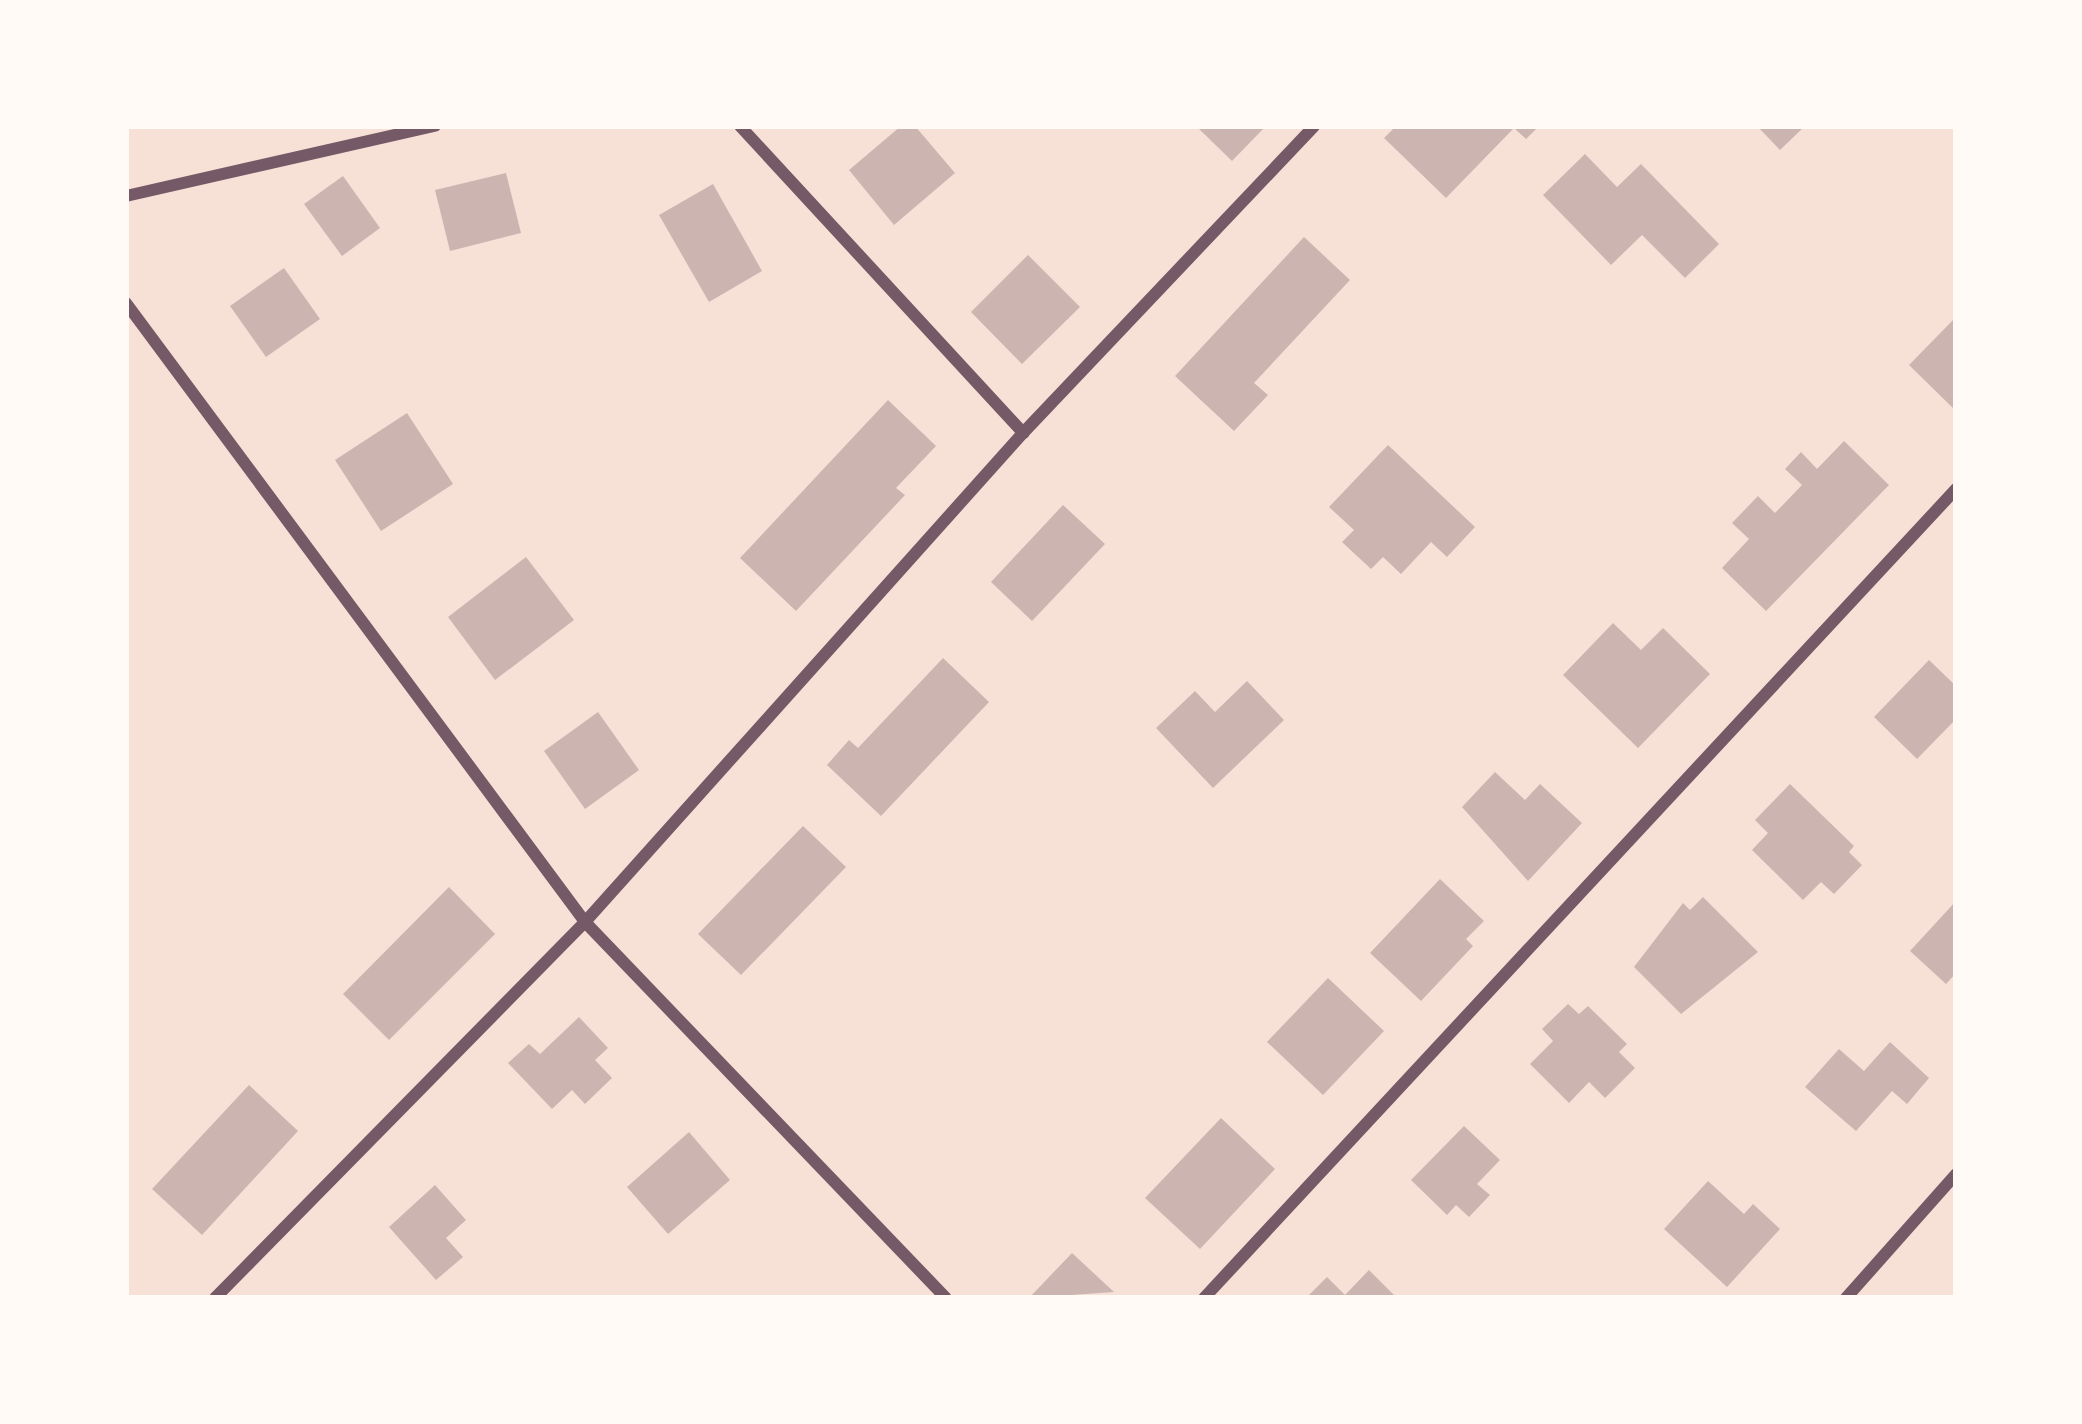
<!DOCTYPE html>
<html>
<head>
<meta charset="utf-8">
<style>
	body { margin:0 }
	#map { position:relative; width:2082px; height:1424px; overflow:hidden; background:#f7e1d7; font-family:Raleway,sans-serif }
	div>[style] { position:absolute }
	.building>* { inset:0; background:#ccb4b1 }
	.minor>* { height:12px; margin:-6px; padding:0 6px; transform-origin:6px; border-radius:6px; background:#755966 }
	span { translate:-50% -50%; white-space:nowrap; text-align:center; line-height:1.15; -webkit-text-stroke:9px #fffaf5; paint-order:stroke }
	.frame { position:absolute; inset:0; border:129px solid #fffaf5; pointer-events:none }
</style>
</head>
<body>
<div id="map">
	<div class="building">
		<div style="clip-path:polygon(901px 126px,915px 126px,955px 173px,894px 225px,849px 170px)"></div>
		<div style="clip-path:polygon(1196px 126px,1266px 126px,1232px 161px)"></div>
		<div style="clip-path:polygon(1396px 126px,1539px 126px,1526px 139px,1514px 128px,1446px 198px,1384px 138px)"></div>
		<div style="clip-path:polygon(1757px 126px,1805px 126px,1780px 150px)"></div>
		<div style="clip-path:polygon(1585px 154px,1617px 187px,1641px 164px,1719px 244px,1685px 278px,1642px 235px,1611px 265px,1543px 195px)"></div>
		<div style="clip-path:polygon(506px 173px,521px 233px,450px 251px,435px 190px)"></div>
		<div style="clip-path:polygon(343px 176px,380px 228px,342px 256px,304px 204px)"></div>
		<div style="clip-path:polygon(713px 184px,762px 271px,709px 302px,659px 215px)"></div>
		<div style="clip-path:polygon(1304px 237px,1350px 280px,1254px 383px,1268px 395px,1234px 431px,1175px 376px)"></div>
		<div style="clip-path:polygon(1028px 255px,1080px 307px,1022px 364px,971px 312px)"></div>
		<div style="clip-path:polygon(284px 268px,320px 319px,266px 357px,230px 306px)"></div>
		<div style="clip-path:polygon(1956px 317px,1956px 411px,1909px 365px)"></div>
		<div style="clip-path:polygon(888px 400px,936px 446px,896px 488px,905px 495px,796px 611px,740px 558px)"></div>
		<div style="clip-path:polygon(407px 413px,453px 484px,381px 531px,335px 460px)"></div>
		<div style="clip-path:polygon(1844px 441px,1889px 485px,1766px 611px,1722px 568px,1749px 539px,1732px 523px,1758px 496px,1775px 513px,1802px 485px,1785px 469px,1801px 452px,1817px 469px)"></div>
		<div style="clip-path:polygon(1388px 445px,1475px 527px,1447px 557px,1431px 542px,1401px 574px,1383px 557px,1371px 569px,1342px 542px,1354px 530px,1329px 507px)"></div>
		<div style="clip-path:polygon(1063px 505px,1105px 544px,1032px 621px,991px 582px)"></div>
		<div style="clip-path:polygon(526px 557px,574px 620px,495px 680px,448px 617px)"></div>
		<div style="clip-path:polygon(1613px 623px,1641px 650px,1663px 628px,1710px 674px,1638px 748px,1563px 675px)"></div>
		<div style="clip-path:polygon(943px 658px,989px 702px,881px 816px,827px 765px,849px 740px,858px 748px)"></div>
		<div style="clip-path:polygon(1929px 660px,1956px 686px,1956px 719px,1917px 759px,1874px 717px)"></div>
		<div style="clip-path:polygon(1247px 681px,1284px 720px,1213px 788px,1156px 728px,1195px 691px,1215px 712px)"></div>
		<div style="clip-path:polygon(598px 712px,639px 770px,585px 809px,544px 751px)"></div>
		<div style="clip-path:polygon(1495px 772px,1525px 800px,1540px 784px,1582px 823px,1528px 881px,1462px 807px)"></div>
		<div style="clip-path:polygon(1790px 784px,1854px 846px,1849px 852px,1862px 865px,1834px 894px,1821px 882px,1803px 900px,1752px 850px,1768px 833px,1755px 820px)"></div>
		<div style="clip-path:polygon(803px 826px,846px 867px,741px 975px,698px 934px)"></div>
		<div style="clip-path:polygon(1440px 879px,1484px 921px,1466px 939px,1473px 946px,1421px 1001px,1370px 953px)"></div>
		<div style="clip-path:polygon(449px 887px,495px 934px,389px 1040px,343px 994px)"></div>
		<div style="clip-path:polygon(1703px 897px,1758px 952px,1681px 1014px,1634px 967px,1683px 903px,1690px 910px)"></div>
		<div style="clip-path:polygon(1956px 901px,1956px 973px,1946px 984px,1910px 951px)"></div>
		<div style="clip-path:polygon(1328px 978px,1384px 1031px,1323px 1095px,1267px 1042px)"></div>
		<div style="clip-path:polygon(1568px 1004px,1579px 1014px,1588px 1006px,1627px 1044px,1619px 1052px,1635px 1068px,1605px 1098px,1589px 1082px,1569px 1103px,1530px 1064px,1553px 1041px,1542px 1029px)"></div>
		<div style="clip-path:polygon(579px 1017px,608px 1048px,595px 1060px,612px 1078px,585px 1104px,572px 1090px,552px 1109px,508px 1063px,529px 1044px,540px 1054px)"></div>
		<div style="clip-path:polygon(1890px 1042px,1929px 1078px,1907px 1104px,1892px 1091px,1856px 1131px,1805px 1087px,1839px 1049px,1864px 1071px)"></div>
		<div style="clip-path:polygon(249px 1085px,298px 1131px,202px 1235px,152px 1189px)"></div>
		<div style="clip-path:polygon(1221px 1118px,1275px 1169px,1200px 1249px,1145px 1198px)"></div>
		<div style="clip-path:polygon(1464px 1126px,1500px 1160px,1477px 1184px,1490px 1195px,1469px 1217px,1456px 1205px,1447px 1215px,1411px 1180px)"></div>
		<div style="clip-path:polygon(689px 1132px,730px 1180px,668px 1234px,627px 1187px)"></div>
		<div style="clip-path:polygon(1708px 1181px,1744px 1214px,1753px 1204px,1780px 1229px,1727px 1287px,1664px 1229px)"></div>
		<div style="clip-path:polygon(435px 1185px,466px 1220px,446px 1238px,463px 1257px,436px 1280px,389px 1227px)"></div>
		<div style="clip-path:polygon(1072px 1253px,1114px 1292px,1029px 1298px)"></div>
		<div style="clip-path:polygon(1369px 1270px,1397px 1298px,1306px 1298px,1327px 1277px,1345px 1295px)"></div>
	</div>
	<div class="minor">
		<div style="left:740px;top:126px;width:418px;rotate:47.3deg"></div>
		<div style="left:126px;top:196px;width:317px;rotate:-12.8deg"></div>
		<div style="left:126px;top:303px;width:771px;rotate:53.44deg"></div>
		<div style="left:585px;top:922px;width:521px;rotate:46.17deg"></div>
		<div style="left:215px;top:1298px;width:528px;rotate:-45.46deg"></div>
		<div style="left:585px;top:922px;width:656px;rotate:-48.15deg"></div>
		<div style="left:1023px;top:433px;width:423px;rotate:-46.5deg"></div>
		<div style="left:1204px;top:1298px;width:1105px;rotate:-47.09deg"></div>
		<div style="left:1846px;top:1298px;width:166px;rotate:-48.4deg"></div>
	</div>
	<div class="frame"></div>
</div>
</body>
</html>
